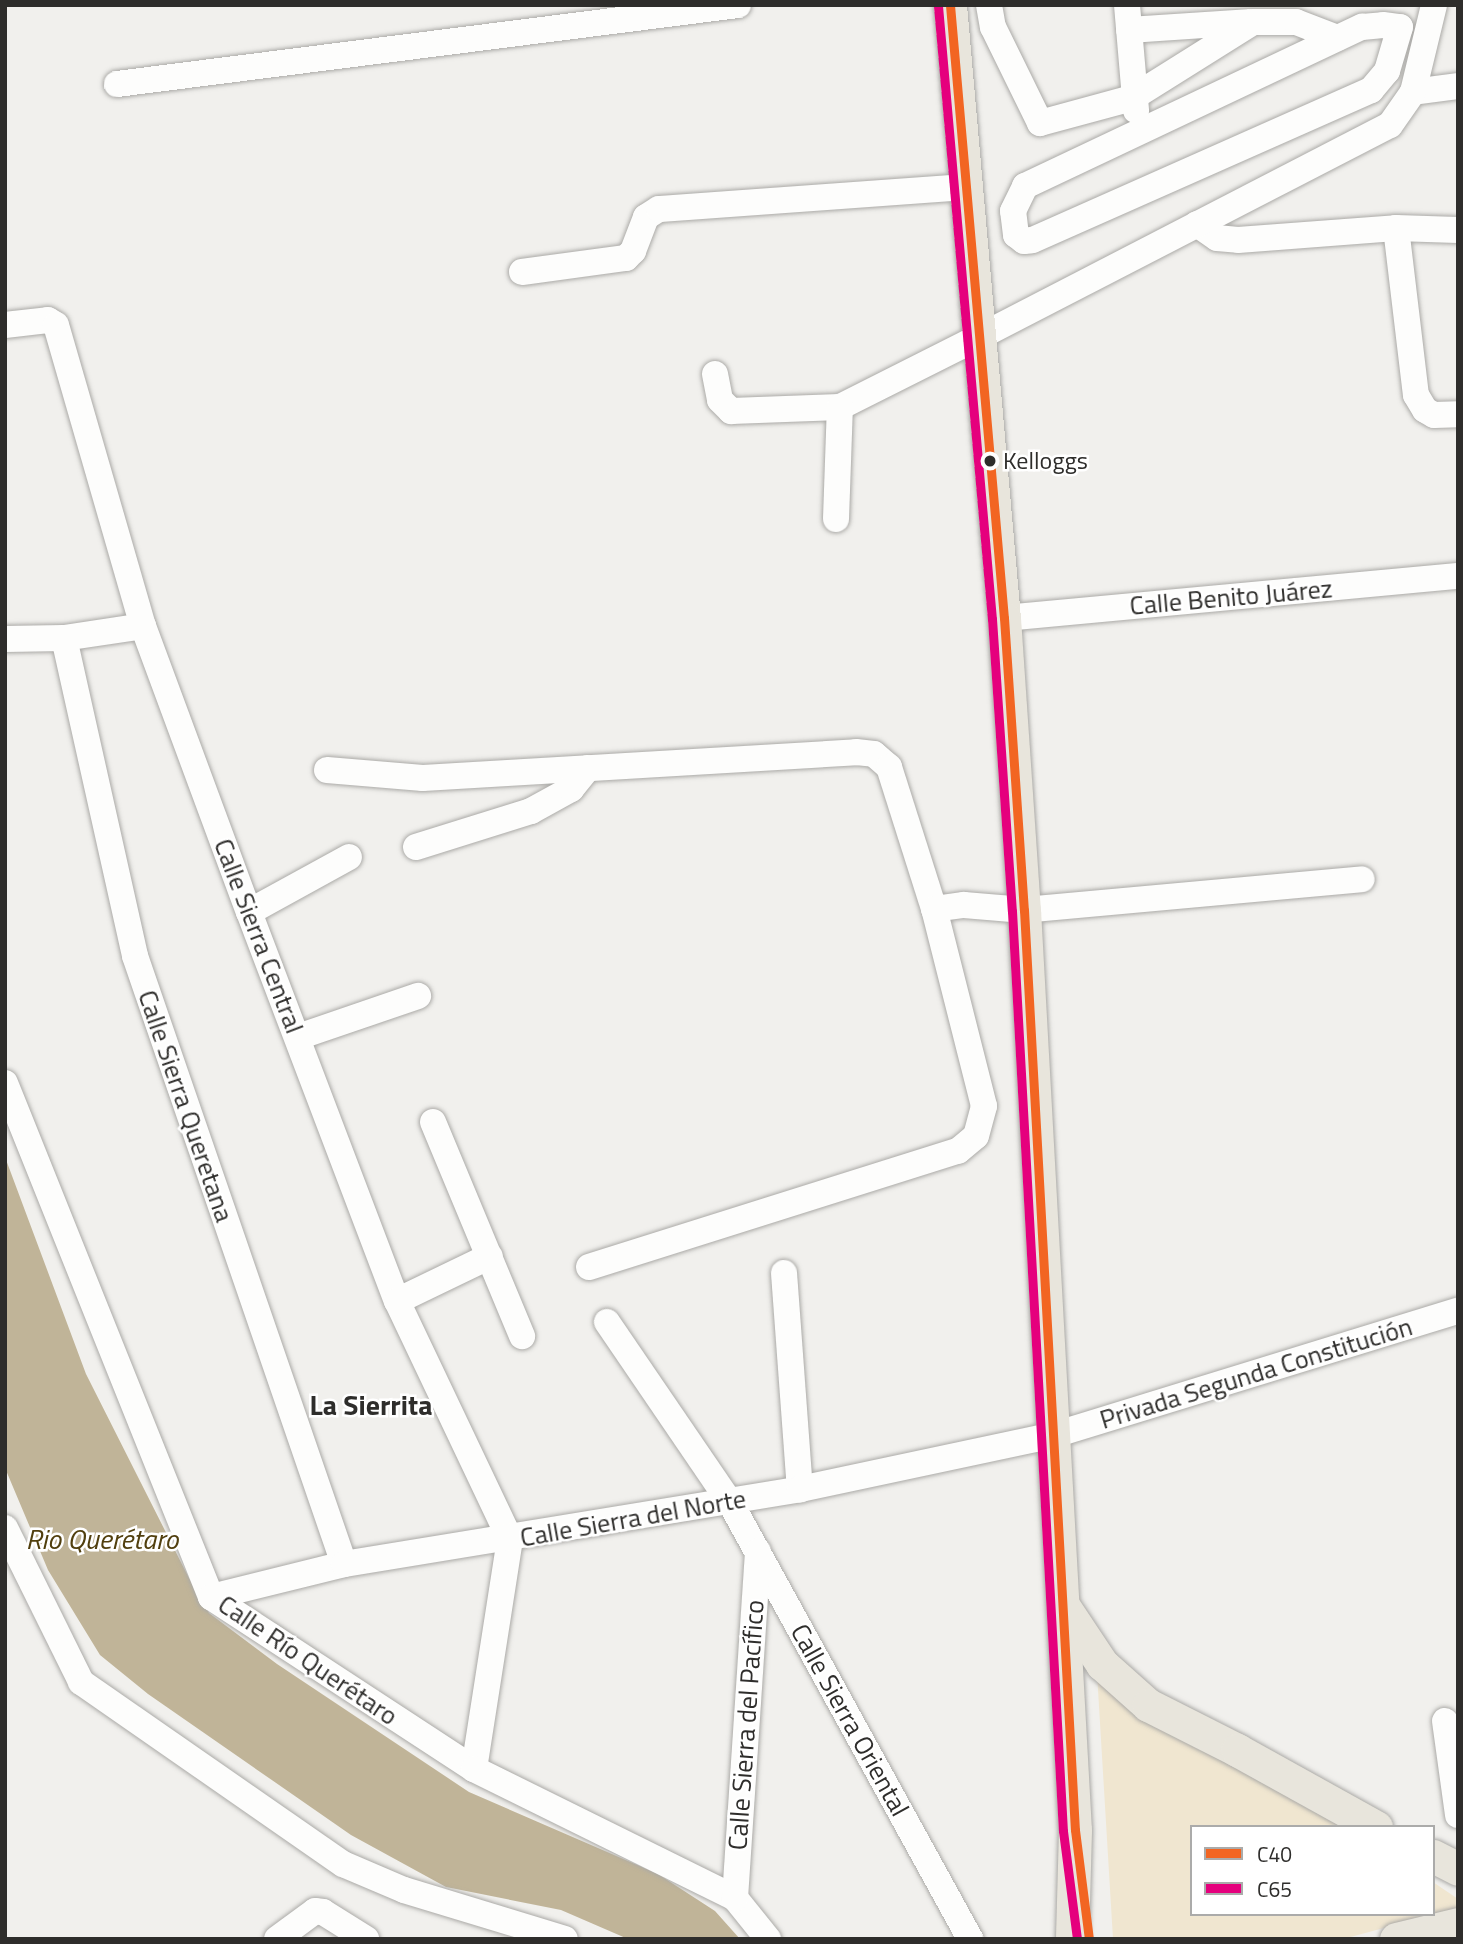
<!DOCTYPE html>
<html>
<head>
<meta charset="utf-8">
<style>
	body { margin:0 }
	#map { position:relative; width:1463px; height:1944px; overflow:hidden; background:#f1f0ed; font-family:"Titillium Web",sans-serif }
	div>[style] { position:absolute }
	.green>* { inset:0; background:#f0e6d0 }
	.water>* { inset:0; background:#c0b498 }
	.roads { filter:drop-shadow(0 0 2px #abaaa7) drop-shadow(0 0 2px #abaaa7) }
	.minor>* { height:26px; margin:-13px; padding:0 13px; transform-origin:13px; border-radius:13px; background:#fdfdfc }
	.major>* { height:33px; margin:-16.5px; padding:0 16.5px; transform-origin:16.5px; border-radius:16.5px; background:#e8e5dc }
	.bus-1>* { height:9px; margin:-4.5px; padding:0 4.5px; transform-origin:4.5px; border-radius:4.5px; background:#f26522 }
	.bus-2>* { height:9px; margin:-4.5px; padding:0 4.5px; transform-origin:4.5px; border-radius:4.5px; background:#e5007d }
	.dots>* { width:19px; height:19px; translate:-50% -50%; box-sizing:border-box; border:4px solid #fff; border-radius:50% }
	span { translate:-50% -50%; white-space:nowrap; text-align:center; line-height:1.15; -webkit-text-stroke:5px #fff; paint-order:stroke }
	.bus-label { font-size:24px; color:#2e2d2b }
	.left { translate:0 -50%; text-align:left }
	.street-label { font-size:26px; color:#2e2d2b }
	.neighbourhood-label { font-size:28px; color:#2e2d2b; font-weight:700 }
	.water-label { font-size:28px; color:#513f0e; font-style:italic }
	.frame { position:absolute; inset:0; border:7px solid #2e2d2b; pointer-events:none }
	.legend { position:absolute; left:1190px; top:1825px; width:245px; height:91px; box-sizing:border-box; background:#fff; border:2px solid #ababaa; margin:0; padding:9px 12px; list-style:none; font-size:21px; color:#2e2d2b }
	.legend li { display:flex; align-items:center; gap:14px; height:35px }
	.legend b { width:35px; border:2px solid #ababaa }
</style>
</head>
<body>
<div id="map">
	<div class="green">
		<div style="clip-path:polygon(1097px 1673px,1349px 1827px,1192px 1827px,1192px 1914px,1433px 1914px,1433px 1882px,1458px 1899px,1458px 1908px,1343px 1939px,1113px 1939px)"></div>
	</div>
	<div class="water">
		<div style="clip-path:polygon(5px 1157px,86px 1374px,193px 1586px,209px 1613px,277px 1664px,469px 1792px,658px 1874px,715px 1911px,740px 1939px,628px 1939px,561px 1910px,446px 1887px,351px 1835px,148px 1694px,100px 1655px,48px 1570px,5px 1468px)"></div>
	</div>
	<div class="roads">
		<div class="minor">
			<div style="left:989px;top:5px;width:22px;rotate:80deg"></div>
			<div style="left:993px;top:27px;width:107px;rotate:63.9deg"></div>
			<div style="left:1040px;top:123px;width:95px;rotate:-15.2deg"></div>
			<div style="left:1132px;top:98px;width:143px;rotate:-32.1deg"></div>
			<div style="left:1253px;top:22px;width:43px"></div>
			<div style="left:1296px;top:22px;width:44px;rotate:21.3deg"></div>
			<div style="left:1127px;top:5px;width:106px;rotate:85.1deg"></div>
			<div style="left:1383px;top:25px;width:17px;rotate:7deg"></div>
			<div style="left:1400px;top:27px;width:46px;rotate:106.5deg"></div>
			<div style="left:1387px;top:71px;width:25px;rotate:130deg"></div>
			<div style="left:1371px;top:90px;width:371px;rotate:156.1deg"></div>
			<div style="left:1032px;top:240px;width:8px;rotate:173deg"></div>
			<div style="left:1024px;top:241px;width:10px;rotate:-143deg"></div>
			<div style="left:1016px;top:235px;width:24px;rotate:-97deg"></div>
			<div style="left:1013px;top:211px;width:28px;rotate:-64deg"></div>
			<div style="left:1025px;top:186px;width:373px;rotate:-25.3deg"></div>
			<div style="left:1362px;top:27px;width:21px;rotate:-5deg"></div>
			<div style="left:1129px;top:30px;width:119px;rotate:-3.8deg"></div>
			<div style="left:117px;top:84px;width:626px;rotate:-7.25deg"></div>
			<div style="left:1413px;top:92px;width:45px;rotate:-7.6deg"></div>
			<div style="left:1197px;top:224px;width:24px;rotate:35deg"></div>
			<div style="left:1217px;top:238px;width:21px;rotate:5deg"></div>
			<div style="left:1238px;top:240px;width:158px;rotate:-4.3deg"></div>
			<div style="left:1396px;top:228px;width:62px;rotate:1.8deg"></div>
			<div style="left:1396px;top:228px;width:168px;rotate:83.2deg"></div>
			<div style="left:1416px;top:395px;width:17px;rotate:59deg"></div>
			<div style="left:1425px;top:410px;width:10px;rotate:29deg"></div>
			<div style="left:1434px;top:415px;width:24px;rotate:-2deg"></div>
			<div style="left:522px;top:272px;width:105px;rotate:-7.7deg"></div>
			<div style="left:626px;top:258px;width:10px;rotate:-45deg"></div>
			<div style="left:633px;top:251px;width:36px;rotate:-69deg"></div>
			<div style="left:646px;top:217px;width:15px;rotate:-32deg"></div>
			<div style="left:659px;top:209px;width:308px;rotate:-4.1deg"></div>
			<div style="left:5px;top:325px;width:43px;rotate:-6.6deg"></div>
			<div style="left:48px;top:320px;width:9px;rotate:32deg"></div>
			<div style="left:56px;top:325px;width:313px;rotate:73.9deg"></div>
			<div style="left:143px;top:626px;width:305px;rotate:69.7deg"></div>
			<div style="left:249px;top:912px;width:416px;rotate:69.2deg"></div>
			<div style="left:397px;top:1301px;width:263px;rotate:64.6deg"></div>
			<div style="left:510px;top:1539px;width:233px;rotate:98.9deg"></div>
			<div style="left:715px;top:374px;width:26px;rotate:79deg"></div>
			<div style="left:720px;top:400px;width:16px;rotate:45deg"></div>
			<div style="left:731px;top:411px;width:109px;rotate:-2.1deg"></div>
			<div style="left:840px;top:407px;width:156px;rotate:-26.7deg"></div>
			<div style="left:979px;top:337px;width:462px;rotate:-27.3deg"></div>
			<div style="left:1390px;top:125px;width:40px;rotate:-55.1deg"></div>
			<div style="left:1413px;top:92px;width:89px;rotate:-76.4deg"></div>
			<div style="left:836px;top:519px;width:112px;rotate:-88deg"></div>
			<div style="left:1004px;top:618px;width:456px;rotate:-5.3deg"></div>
			<div style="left:64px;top:638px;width:326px;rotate:77.4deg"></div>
			<div style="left:135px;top:956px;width:643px;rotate:71.03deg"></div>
			<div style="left:5px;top:639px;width:59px;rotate:-1deg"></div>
			<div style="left:64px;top:638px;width:80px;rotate:-8.6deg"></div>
			<div style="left:327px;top:770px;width:96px;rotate:4.8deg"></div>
			<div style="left:423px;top:778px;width:434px;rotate:-3.4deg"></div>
			<div style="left:856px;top:752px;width:18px;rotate:6deg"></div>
			<div style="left:874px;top:754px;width:20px;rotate:41deg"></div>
			<div style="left:889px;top:767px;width:149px;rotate:72.4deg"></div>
			<div style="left:416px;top:847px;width:121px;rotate:-17.4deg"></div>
			<div style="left:531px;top:811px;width:46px;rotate:-28.8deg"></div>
			<div style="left:571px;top:789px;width:27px;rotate:-51deg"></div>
			<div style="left:249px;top:912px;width:114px;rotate:-28.8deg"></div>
			<div style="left:298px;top:1037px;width:127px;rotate:-18.9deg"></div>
			<div style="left:5px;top:1083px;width:554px;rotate:68.16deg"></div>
			<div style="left:211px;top:1597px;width:314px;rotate:33.2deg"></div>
			<div style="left:474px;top:1769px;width:291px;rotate:26.3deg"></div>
			<div style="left:735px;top:1898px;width:53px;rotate:51.2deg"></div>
			<div style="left:433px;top:1122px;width:232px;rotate:67.4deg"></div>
			<div style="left:589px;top:1267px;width:387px;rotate:-17.5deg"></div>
			<div style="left:958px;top:1151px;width:23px;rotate:-40deg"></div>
			<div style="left:976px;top:1136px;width:31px;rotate:-75deg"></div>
			<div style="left:984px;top:1106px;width:203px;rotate:-104.2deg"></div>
			<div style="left:934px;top:909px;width:30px;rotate:-8deg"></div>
			<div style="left:964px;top:905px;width:60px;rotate:4.8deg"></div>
			<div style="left:1024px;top:910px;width:339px;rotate:-5.2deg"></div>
			<div style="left:784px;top:1273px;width:217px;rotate:85.8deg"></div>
			<div style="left:397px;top:1301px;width:103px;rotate:-25.8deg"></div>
			<div style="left:607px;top:1322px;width:218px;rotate:55.7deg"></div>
			<div style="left:730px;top:1502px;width:499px;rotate:61.2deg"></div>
			<div style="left:5px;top:1528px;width:172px;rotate:63.7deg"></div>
			<div style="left:81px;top:1682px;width:319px;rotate:34.8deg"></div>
			<div style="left:343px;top:1864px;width:66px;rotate:23.1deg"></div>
			<div style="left:404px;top:1890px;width:168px;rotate:16.9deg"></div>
			<div style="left:211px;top:1597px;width:137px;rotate:-13.9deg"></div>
			<div style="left:344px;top:1564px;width:462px;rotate:-9.3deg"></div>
			<div style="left:800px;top:1489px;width:260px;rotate:-12deg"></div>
			<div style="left:1054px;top:1435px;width:423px;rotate:-17.1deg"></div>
			<div style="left:1445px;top:1721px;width:95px;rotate:82.1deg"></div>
			<div style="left:735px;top:1898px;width:347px;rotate:-86.2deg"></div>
			<div style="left:277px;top:1939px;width:47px;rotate:-36.4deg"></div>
			<div style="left:315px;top:1911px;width:8px;rotate:7deg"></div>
			<div style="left:323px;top:1912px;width:51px;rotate:32.1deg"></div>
		</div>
		<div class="major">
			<div style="left:950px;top:5px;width:615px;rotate:84.97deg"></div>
			<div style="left:1004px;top:618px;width:293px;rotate:86.1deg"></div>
			<div style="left:1024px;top:910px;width:921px;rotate:86.83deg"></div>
			<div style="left:1075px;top:1830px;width:109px;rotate:91.6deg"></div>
			<div style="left:1064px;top:1607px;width:69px;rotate:56.3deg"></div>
			<div style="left:1102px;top:1664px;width:62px;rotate:41.7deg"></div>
			<div style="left:1148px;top:1705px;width:100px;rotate:26.8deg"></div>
			<div style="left:1237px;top:1750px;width:159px;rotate:29deg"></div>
			<div style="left:1433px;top:1856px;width:28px;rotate:27deg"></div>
			<div style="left:1396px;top:1939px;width:64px;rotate:-13.6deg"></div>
		</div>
	</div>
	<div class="bus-1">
		<div style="left:950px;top:5px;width:615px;rotate:84.97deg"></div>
		<div style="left:1004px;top:618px;width:293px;rotate:86.1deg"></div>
		<div style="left:1024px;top:910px;width:921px;rotate:86.83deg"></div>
		<div style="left:1075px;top:1830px;width:110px;rotate:82.7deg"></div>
	</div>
	<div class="bus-2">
		<div style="left:938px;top:6px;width:615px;rotate:84.97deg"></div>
		<div style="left:992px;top:619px;width:293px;rotate:86.1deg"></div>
		<div style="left:1012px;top:911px;width:921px;rotate:86.83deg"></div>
		<div style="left:1063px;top:1831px;width:109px;rotate:82.6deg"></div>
	</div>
	<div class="dots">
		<div style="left:990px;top:461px;background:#2e2d2b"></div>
	</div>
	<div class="bus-label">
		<span class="left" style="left:1003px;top:461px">Kelloggs</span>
	</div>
	<div class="street-label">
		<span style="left:1231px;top:597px;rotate:-5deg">Calle Benito Juárez</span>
		<span style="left:259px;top:936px;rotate:69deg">Calle Sierra Central</span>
		<span style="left:186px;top:1106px;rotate:71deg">Calle Sierra Queretana</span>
		<span style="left:1256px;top:1373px;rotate:-17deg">Privada Segunda Constitución</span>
		<span style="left:633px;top:1518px;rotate:-10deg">Calle Sierra del Norte</span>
		<span style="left:308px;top:1660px;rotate:34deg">Calle Río Querétaro</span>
		<span style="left:850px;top:1720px;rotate:61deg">Calle Sierra Oriental</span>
		<span style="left:746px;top:1725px;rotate:-86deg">Calle Sierra del Pacífico</span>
	</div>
	<div class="neighbourhood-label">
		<span style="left:371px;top:1405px">La Sierrita</span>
	</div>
	<div class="water-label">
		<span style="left:102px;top:1539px">Rio Querétaro</span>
	</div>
	<div class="frame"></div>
	<ul class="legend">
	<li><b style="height:9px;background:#f26522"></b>C40</li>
	<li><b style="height:9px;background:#e5007d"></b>C65</li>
	</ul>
</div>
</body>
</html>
